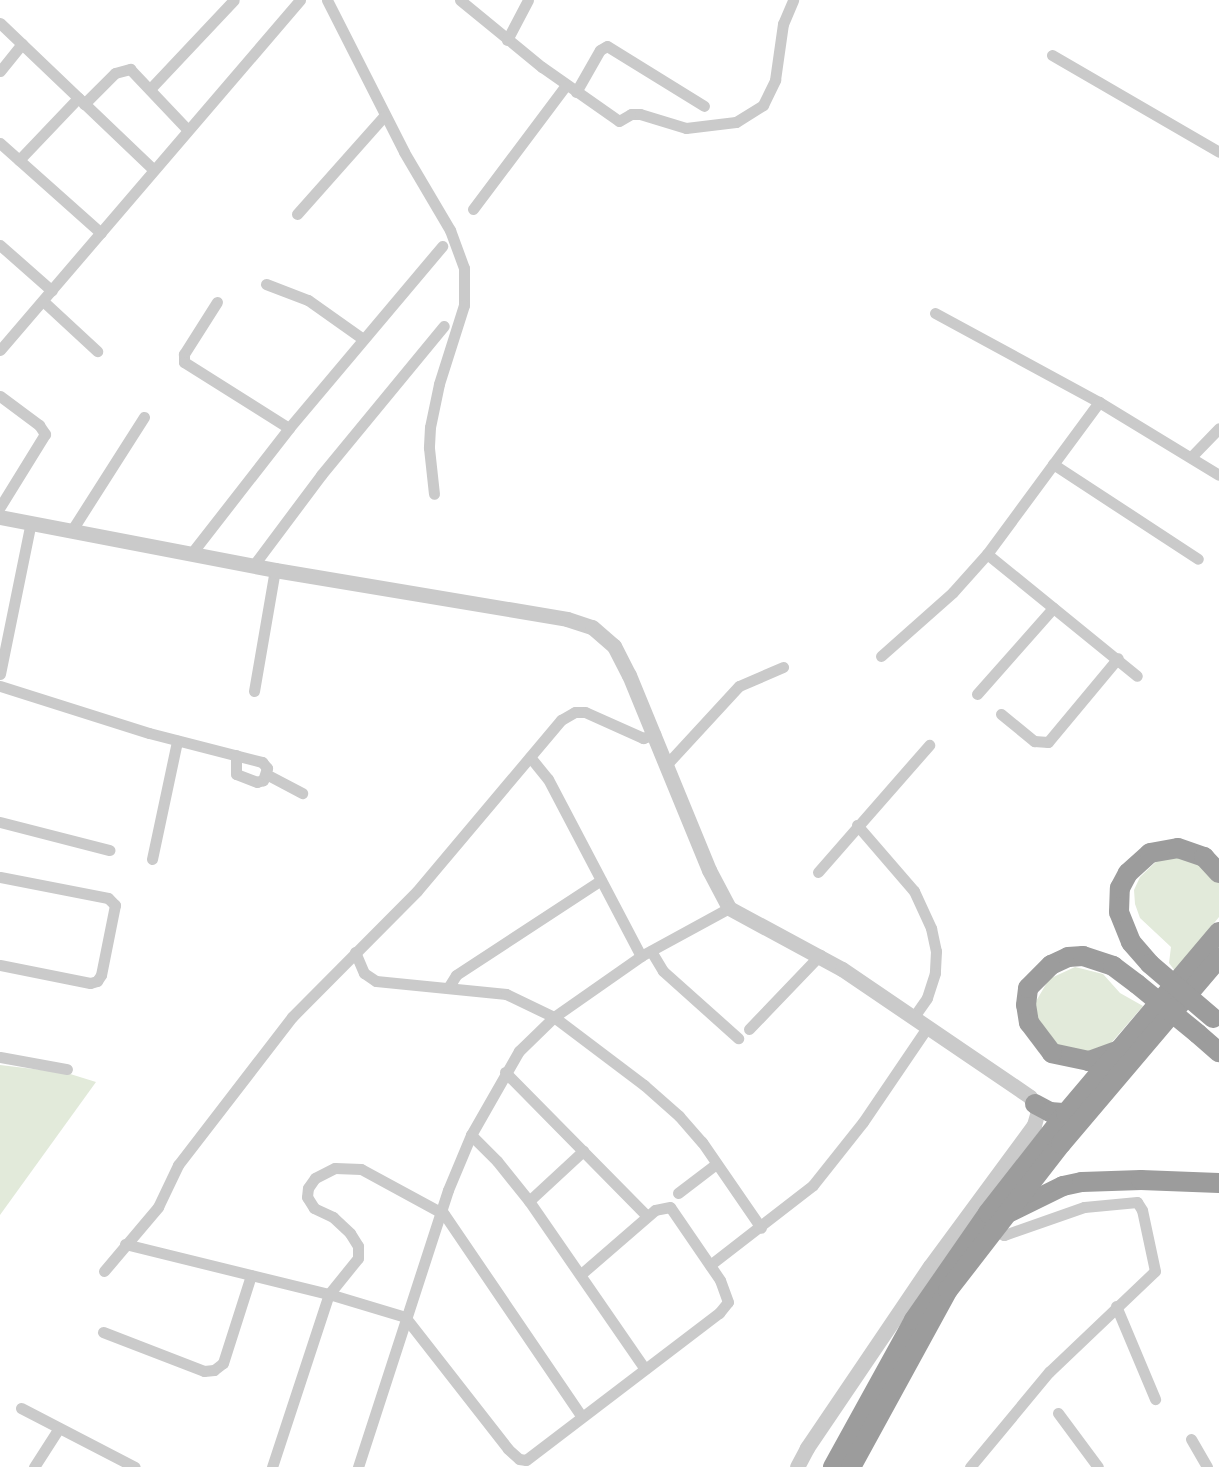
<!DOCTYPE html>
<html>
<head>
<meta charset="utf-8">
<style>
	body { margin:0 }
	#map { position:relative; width:1219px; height:1467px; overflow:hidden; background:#fff; font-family:Ubuntu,sans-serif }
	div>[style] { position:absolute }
	.green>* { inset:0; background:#e2eada }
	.minor>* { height:11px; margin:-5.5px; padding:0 5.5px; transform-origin:5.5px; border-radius:5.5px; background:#cacaca }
	.tertiary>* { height:15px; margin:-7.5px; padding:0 7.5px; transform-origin:7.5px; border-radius:7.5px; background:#cacaca }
	.trunk>* { height:20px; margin:-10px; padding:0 10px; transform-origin:10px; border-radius:10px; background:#9c9c9c }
	.trunk-bridge>* { height:20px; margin:-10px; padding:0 10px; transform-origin:10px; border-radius:10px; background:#9c9c9c }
	span { translate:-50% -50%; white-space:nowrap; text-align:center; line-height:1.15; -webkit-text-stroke:5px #fff; paint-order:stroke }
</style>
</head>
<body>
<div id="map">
	<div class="green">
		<div style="clip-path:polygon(1188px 856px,1219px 882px,1219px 917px,1175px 971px,1169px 963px,1171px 947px,1140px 918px,1135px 904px,1134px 890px,1140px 877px,1160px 858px)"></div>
		<div style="clip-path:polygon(1075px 967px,1103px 974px,1120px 993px,1143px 1006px,1112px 1042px,1099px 1052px,1070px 1056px,1038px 1030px,1035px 1003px,1049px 979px)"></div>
		<div style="clip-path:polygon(0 1065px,67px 1073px,96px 1082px,0 1215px)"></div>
	</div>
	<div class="minor">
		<div style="left:327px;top:0;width:170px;rotate:63.1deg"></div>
		<div style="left:404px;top:152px;width:91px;rotate:59.5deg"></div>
		<div style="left:450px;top:230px;width:40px;rotate:69.8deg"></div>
		<div style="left:464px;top:268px;width:37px;rotate:90deg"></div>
		<div style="left:464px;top:305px;width:83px;rotate:107.6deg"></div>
		<div style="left:439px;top:384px;width:44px;rotate:101.8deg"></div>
		<div style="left:430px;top:427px;width:21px;rotate:93deg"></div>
		<div style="left:429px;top:448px;width:46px;rotate:83.8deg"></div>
		<div style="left:460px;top:0;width:106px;rotate:39.3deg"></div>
		<div style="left:542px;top:67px;width:94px;rotate:35deg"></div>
		<div style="left:619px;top:121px;width:14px;rotate:-30deg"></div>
		<div style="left:631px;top:114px;width:9px"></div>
		<div style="left:640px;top:114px;width:48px;rotate:16.9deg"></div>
		<div style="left:686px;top:128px;width:50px;rotate:-6.8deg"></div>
		<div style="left:736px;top:122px;width:32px;rotate:-32deg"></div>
		<div style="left:763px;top:105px;width:28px;rotate:-64deg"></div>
		<div style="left:775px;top:80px;width:57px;rotate:-81.9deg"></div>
		<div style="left:783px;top:24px;width:26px;rotate:-67deg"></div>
		<div style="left:0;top:23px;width:211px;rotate:43.7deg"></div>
		<div style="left:507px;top:40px;width:45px;rotate:-62.3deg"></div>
		<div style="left:1052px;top:55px;width:193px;rotate:30.1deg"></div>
		<div style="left:0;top:71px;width:35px;rotate:-51deg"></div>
		<div style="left:150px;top:89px;width:122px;rotate:-46.7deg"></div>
		<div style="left:576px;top:92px;width:48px;rotate:-60.3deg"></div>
		<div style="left:600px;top:50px;width:8px;rotate:-30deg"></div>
		<div style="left:607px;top:46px;width:114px;rotate:31.7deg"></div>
		<div style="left:84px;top:104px;width:44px;rotate:-45deg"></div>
		<div style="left:115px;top:73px;width:16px;rotate:-15deg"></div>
		<div style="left:130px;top:69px;width:83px;rotate:46.5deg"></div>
		<div style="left:0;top:143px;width:135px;rotate:41.7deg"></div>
		<div style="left:19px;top:160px;width:86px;rotate:-46.4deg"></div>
		<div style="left:473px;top:209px;width:155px;rotate:-53.1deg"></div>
		<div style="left:297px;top:214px;width:131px;rotate:-48.4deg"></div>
		<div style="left:0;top:245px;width:69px;rotate:41.5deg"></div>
		<div style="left:266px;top:284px;width:45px;rotate:20.9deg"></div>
		<div style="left:308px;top:300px;width:67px;rotate:35.3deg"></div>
		<div style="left:43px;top:301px;width:74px;rotate:42.8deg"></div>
		<div style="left:217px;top:302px;width:62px;rotate:122.4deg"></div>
		<div style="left:184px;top:354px;width:8px;rotate:90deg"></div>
		<div style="left:184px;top:362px;width:124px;rotate:32.2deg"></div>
		<div style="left:935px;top:313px;width:187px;rotate:28.5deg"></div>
		<div style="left:1099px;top:402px;width:140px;rotate:31.3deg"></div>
		<div style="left:0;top:350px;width:461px;rotate:-49.4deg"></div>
		<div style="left:0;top:396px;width:49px;rotate:36.6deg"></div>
		<div style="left:39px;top:425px;width:11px;rotate:56deg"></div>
		<div style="left:45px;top:434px;width:86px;rotate:121.7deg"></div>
		<div style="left:1191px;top:457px;width:40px;rotate:-46deg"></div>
		<div style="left:1053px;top:464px;width:173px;rotate:33.2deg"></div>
		<div style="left:72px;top:530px;width:134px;rotate:-57.5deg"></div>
		<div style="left:191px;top:554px;width:160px;rotate:-52.1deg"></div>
		<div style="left:289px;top:428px;width:238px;rotate:-49.9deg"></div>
		<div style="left:987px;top:554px;width:193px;rotate:39.1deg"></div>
		<div style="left:253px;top:566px;width:114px;rotate:-53.2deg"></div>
		<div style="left:321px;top:475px;width:193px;rotate:-50.5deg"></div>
		<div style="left:881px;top:656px;width:96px;rotate:-41.6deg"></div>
		<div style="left:953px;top:592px;width:51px;rotate:-48.2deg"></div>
		<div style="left:987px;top:554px;width:189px;rotate:-53.6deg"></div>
		<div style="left:0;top:674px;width:155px;rotate:-78.5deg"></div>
		<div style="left:0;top:686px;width:156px;rotate:17.5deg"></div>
		<div style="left:149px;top:733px;width:117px;rotate:14.4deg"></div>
		<div style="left:262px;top:762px;width:8px;rotate:50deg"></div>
		<div style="left:267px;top:768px;width:13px;rotate:108deg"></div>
		<div style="left:263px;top:780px;width:6px;rotate:162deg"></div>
		<div style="left:257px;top:782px;width:22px;rotate:-159deg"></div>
		<div style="left:236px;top:774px;width:19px;rotate:-90deg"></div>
		<div style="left:254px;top:691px;width:123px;rotate:-80.2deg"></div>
		<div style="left:977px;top:694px;width:115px;rotate:-48.5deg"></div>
		<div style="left:1001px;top:714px;width:43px;rotate:39.3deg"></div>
		<div style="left:1034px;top:741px;width:14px;rotate:4deg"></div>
		<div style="left:1048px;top:742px;width:109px;rotate:-50.2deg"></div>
		<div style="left:530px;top:757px;width:28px;rotate:51deg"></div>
		<div style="left:548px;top:779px;width:200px;rotate:62.3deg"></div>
		<div style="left:667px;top:764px;width:106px;rotate:-47.3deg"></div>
		<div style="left:739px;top:686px;width:48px;rotate:-23.4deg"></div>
		<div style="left:266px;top:774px;width:41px;rotate:27.8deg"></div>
		<div style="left:0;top:822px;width:113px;rotate:14.4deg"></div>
		<div style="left:857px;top:825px;width:87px;rotate:49.2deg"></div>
		<div style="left:914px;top:891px;width:41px;rotate:65.3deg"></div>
		<div style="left:931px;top:928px;width:24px;rotate:78deg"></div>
		<div style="left:936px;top:951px;width:22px;rotate:93deg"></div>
		<div style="left:935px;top:973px;width:26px;rotate:108deg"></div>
		<div style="left:927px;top:998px;width:24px;rotate:125deg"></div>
		<div style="left:152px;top:859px;width:121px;rotate:-78deg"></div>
		<div style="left:818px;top:872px;width:169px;rotate:-48.8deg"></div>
		<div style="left:0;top:877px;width:110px;rotate:11deg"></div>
		<div style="left:108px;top:898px;width:10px;rotate:45deg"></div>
		<div style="left:115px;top:905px;width:71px;rotate:101.3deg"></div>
		<div style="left:101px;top:975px;width:7px;rotate:124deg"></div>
		<div style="left:97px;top:981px;width:7px;rotate:164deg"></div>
		<div style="left:90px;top:983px;width:92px;rotate:-168.7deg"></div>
		<div style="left:651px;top:951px;width:23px;rotate:59deg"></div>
		<div style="left:663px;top:971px;width:101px;rotate:41.8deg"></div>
		<div style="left:355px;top:952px;width:23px;rotate:67deg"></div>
		<div style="left:364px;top:973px;width:14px;rotate:34deg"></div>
		<div style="left:376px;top:981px;width:131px;rotate:5.7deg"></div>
		<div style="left:506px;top:994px;width:53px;rotate:25.6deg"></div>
		<div style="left:554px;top:1017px;width:113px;rotate:37.1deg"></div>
		<div style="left:644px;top:1085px;width:47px;rotate:41.5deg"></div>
		<div style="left:679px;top:1116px;width:35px;rotate:49deg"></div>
		<div style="left:702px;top:1142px;width:104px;rotate:55.5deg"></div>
		<div style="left:448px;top:988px;width:15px;rotate:-58deg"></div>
		<div style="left:456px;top:975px;width:173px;rotate:-33.2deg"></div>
		<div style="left:749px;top:1029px;width:103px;rotate:-46.2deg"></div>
		<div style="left:0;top:1057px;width:68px;rotate:10.2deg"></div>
		<div style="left:505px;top:1072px;width:202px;rotate:45.4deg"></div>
		<div style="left:471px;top:1135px;width:37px;rotate:45deg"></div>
		<div style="left:497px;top:1161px;width:51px;rotate:51.3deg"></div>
		<div style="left:529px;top:1201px;width:204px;rotate:55.4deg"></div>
		<div style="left:678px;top:1193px;width:48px;rotate:-37.3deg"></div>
		<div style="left:529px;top:1201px;width:74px;rotate:-42.8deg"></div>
		<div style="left:125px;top:1244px;width:210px;rotate:13.8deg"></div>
		<div style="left:329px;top:1294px;width:79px;rotate:16.8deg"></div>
		<div style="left:405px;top:1317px;width:167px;rotate:52deg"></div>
		<div style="left:508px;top:1449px;width:15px;rotate:42deg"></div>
		<div style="left:519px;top:1459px;width:7px;rotate:8deg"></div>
		<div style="left:526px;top:1460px;width:243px;rotate:-37.3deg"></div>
		<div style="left:719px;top:1313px;width:14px;rotate:-51deg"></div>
		<div style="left:728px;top:1302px;width:23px;rotate:-110deg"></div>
		<div style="left:720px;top:1280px;width:88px;rotate:-124.4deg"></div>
		<div style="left:670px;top:1207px;width:15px;rotate:169deg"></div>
		<div style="left:655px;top:1210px;width:98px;rotate:139.1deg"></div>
		<div style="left:710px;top:1265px;width:130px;rotate:-37.8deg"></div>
		<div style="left:813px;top:1185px;width:80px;rotate:-51.6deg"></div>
		<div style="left:863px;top:1122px;width:114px;rotate:-55.8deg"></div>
		<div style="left:104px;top:1271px;width:84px;rotate:-49.8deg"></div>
		<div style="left:158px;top:1207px;width:47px;rotate:-64.5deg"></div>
		<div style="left:178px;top:1165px;width:187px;rotate:-52.4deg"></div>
		<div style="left:292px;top:1017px;width:177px;rotate:-45.2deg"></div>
		<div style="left:417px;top:891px;width:224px;rotate:-49.9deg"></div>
		<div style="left:561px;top:720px;width:16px;rotate:-30deg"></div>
		<div style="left:575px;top:712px;width:10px"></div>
		<div style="left:585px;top:712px;width:64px;rotate:24.1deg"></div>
		<div style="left:643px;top:738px;width:13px;rotate:-18deg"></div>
		<div style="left:1116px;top:1306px;width:101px;rotate:67.2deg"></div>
		<div style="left:103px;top:1332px;width:108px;rotate:21.1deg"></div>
		<div style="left:204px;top:1371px;width:10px;rotate:-6deg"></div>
		<div style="left:214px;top:1370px;width:11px;rotate:-38deg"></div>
		<div style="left:223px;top:1363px;width:92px;rotate:-72.3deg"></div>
		<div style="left:21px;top:1408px;width:128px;rotate:27.4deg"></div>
		<div style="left:1058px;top:1413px;width:67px;rotate:53.5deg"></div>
		<div style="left:1191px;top:1439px;width:32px;rotate:60deg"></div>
		<div style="left:34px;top:1467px;width:46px;rotate:-57.3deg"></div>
		<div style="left:272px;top:1467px;width:182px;rotate:-71.8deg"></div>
		<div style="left:329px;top:1294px;width:46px;rotate:-51.1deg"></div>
		<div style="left:358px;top:1258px;width:12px;rotate:-90deg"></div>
		<div style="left:358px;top:1246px;width:15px;rotate:-122deg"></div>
		<div style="left:350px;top:1233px;width:23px;rotate:-137deg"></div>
		<div style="left:333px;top:1217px;width:21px;rotate:-155deg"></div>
		<div style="left:314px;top:1208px;width:13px;rotate:-122deg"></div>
		<div style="left:307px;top:1197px;width:9px;rotate:-84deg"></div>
		<div style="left:308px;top:1188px;width:12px;rotate:-55deg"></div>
		<div style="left:315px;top:1178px;width:22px;rotate:-27deg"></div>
		<div style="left:335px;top:1168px;width:26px;rotate:2deg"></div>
		<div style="left:361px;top:1169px;width:94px;rotate:28.5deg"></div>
		<div style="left:444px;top:1214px;width:245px;rotate:55.8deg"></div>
		<div style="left:358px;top:1467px;width:291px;rotate:-72deg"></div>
		<div style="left:448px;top:1190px;width:60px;rotate:-67.3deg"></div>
		<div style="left:471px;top:1135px;width:97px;rotate:-60.3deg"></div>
		<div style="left:519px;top:1051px;width:49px;rotate:-44.2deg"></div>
		<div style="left:554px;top:1017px;width:106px;rotate:-35deg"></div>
		<div style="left:641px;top:956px;width:100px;rotate:-28.6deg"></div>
		<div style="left:970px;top:1467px;width:124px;rotate:-50.3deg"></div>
		<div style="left:1049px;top:1372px;width:146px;rotate:-43.6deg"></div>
		<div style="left:1155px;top:1271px;width:62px;rotate:-102deg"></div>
		<div style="left:1142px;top:1210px;width:9px;rotate:-122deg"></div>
		<div style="left:1137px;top:1202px;width:53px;rotate:174.6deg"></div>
		<div style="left:1084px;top:1207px;width:85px;rotate:160.7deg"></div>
		<div style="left:1004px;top:1235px;width:11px;rotate:-153deg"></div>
	</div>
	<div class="tertiary">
		<div style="left:0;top:517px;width:280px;rotate:10.9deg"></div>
		<div style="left:275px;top:570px;width:296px;rotate:9.5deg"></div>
		<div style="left:567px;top:619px;width:26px;rotate:18deg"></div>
		<div style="left:592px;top:627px;width:29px;rotate:41deg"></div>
		<div style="left:614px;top:646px;width:33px;rotate:63deg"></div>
		<div style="left:629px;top:675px;width:211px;rotate:67.7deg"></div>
		<div style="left:709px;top:870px;width:43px;rotate:62.2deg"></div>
		<div style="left:729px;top:908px;width:128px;rotate:28.4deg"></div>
		<div style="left:842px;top:969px;width:227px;rotate:34.2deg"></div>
		<div style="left:1030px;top:1097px;width:16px;rotate:60deg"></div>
		<div style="left:1038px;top:1111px;width:15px;rotate:106deg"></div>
		<div style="left:1034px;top:1125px;width:175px;rotate:126.4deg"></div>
		<div style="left:930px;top:1266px;width:220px;rotate:124.1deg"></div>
		<div style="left:807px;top:1448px;width:21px;rotate:118deg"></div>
	</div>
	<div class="trunk">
		<div style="left:1150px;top:964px;width:29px;rotate:-131deg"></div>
		<div style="left:1131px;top:942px;width:32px;rotate:-112deg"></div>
		<div style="left:1119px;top:912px;width:24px;rotate:-88deg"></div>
		<div style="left:1120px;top:888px;width:17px;rotate:-62deg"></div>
		<div style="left:1128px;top:873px;width:30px;rotate:-42deg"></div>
		<div style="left:1150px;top:853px;width:28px;rotate:-10deg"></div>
		<div style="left:1178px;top:848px;width:28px;rotate:19deg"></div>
		<div style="left:1204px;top:857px;width:22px;rotate:47deg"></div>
		<div style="left:1198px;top:1034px;width:28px;rotate:41deg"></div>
		<div style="left:1117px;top:1051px;width:30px;rotate:160deg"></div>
		<div style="left:1089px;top:1061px;width:38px;rotate:-168deg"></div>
		<div style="left:1052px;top:1053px;width:38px;rotate:-127deg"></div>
		<div style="left:1029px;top:1023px;width:18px;rotate:-99deg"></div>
		<div style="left:1026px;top:1005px;width:17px;rotate:-83deg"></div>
		<div style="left:1028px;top:988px;width:33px;rotate:-45deg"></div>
		<div style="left:1051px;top:965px;width:19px;rotate:-25deg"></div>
		<div style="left:1068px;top:957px;width:15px;rotate:-4deg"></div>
		<div style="left:1083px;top:956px;width:32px;rotate:18deg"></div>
		<div style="left:1113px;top:966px;width:30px;rotate:37deg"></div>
		<div style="left:1035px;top:1104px;width:17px;rotate:28deg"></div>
		<div style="left:1050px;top:1112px;width:16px;rotate:4deg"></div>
		<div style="left:1010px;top:1212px;width:59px;rotate:-26.1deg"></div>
		<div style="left:1063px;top:1186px;width:19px;rotate:-12deg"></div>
		<div style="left:1082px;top:1182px;width:59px;rotate:-1.9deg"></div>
		<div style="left:1141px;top:1180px;width:78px;rotate:2.2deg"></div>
		<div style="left:833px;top:1467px;width:168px;rotate:-61.1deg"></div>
		<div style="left:914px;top:1320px;width:130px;rotate:-55.3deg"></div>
		<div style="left:988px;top:1213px;width:127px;rotate:-52deg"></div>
		<div style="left:1066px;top:1113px;width:237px;rotate:-49.8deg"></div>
		<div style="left:851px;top:1467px;width:202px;rotate:-61.3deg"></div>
		<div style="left:948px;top:1290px;width:185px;rotate:-52.3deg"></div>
		<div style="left:1061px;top:1144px;width:244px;rotate:-49.7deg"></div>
	</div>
	<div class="trunk-bridge">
		<div style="left:1150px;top:964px;width:83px;rotate:40.6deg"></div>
		<div style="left:1137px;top:984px;width:79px;rotate:39.3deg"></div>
	</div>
</div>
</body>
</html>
